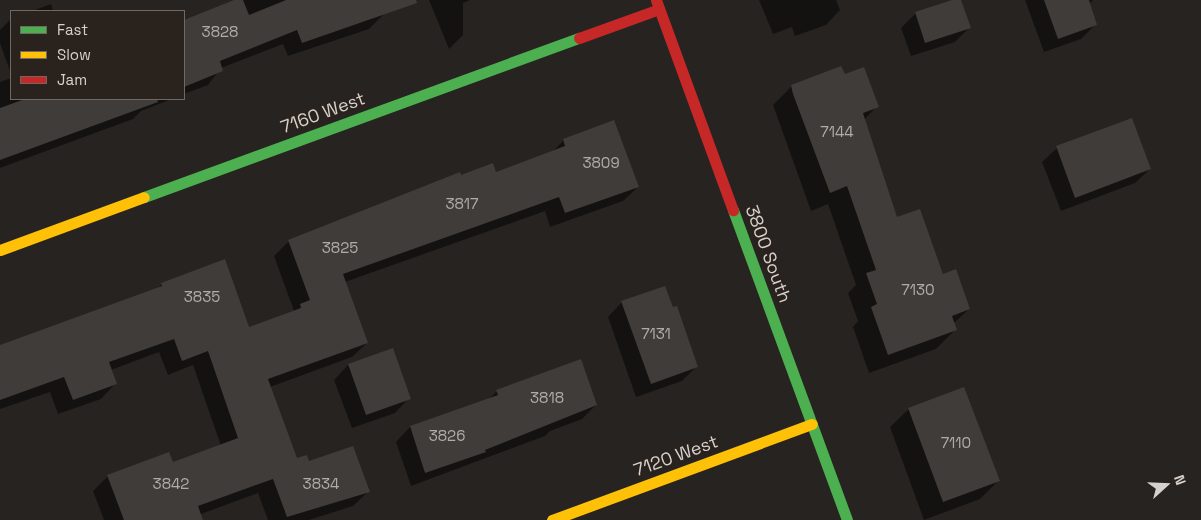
<!DOCTYPE html>
<html>
<head>
<meta charset="utf-8">
<style>
	body { margin:0 }
	#map { position:relative; width:1201px; height:520px; overflow:hidden; background:#272320; font-family:"Space Grotesk",sans-serif }
	div>[style] { position:absolute }
	.shadow>* { inset:0; background:#0007 }
	.building>* { inset:0; background:#3f3c39 }
	.fast>* { height:11px; margin:-5.5px; padding:0 5.5px; transform-origin:5.5px; border-radius:5.5px; background:#4caf50 }
	.slow>* { height:11px; margin:-5.5px; padding:0 5.5px; transform-origin:5.5px; border-radius:5.5px; background:#ffc107 }
	.jam>* { height:11px; margin:-5.5px; padding:0 5.5px; transform-origin:5.5px; border-radius:5.5px; background:#c62828 }
	span { translate:-50% -50%; white-space:nowrap; text-align:center; line-height:1.15; -webkit-text-stroke:4.5px #2a221d; paint-order:stroke }
	.number-label { font-size:15px; color:#b0aca8 }
	.number-label span { -webkit-text-stroke-width:0 }
	.street-label { font-size:18px; color:#d6d1cd }
	.legend { position:absolute; left:10px; top:10px; width:175px; height:90px; box-sizing:border-box; background:#2a221d; border:1px solid #6f6863; margin:0; padding:6px 9px; list-style:none; font-size:15px; color:#d6d1cd }
	.legend li { display:flex; align-items:center; gap:10px; height:25px }
	.legend b { width:25px; border:1px solid #6f6863 }
	.north { position:absolute; left:1141px; top:460px; width:50px; height:50px; -webkit-text-stroke:4px #2a221d; paint-order:stroke; rotate:70deg; font-size:14px; font-weight:700; line-height:20px; text-align:center; color:#d6d1cd }
	.north::after { content:''; display:block; margin:auto; width:18px; height:22px; background:#d6d1cd; clip-path:polygon(50% 0,100% 100%,50% 72%,0 100%) }
</style>
</head>
<body>
<div id="map">
	<div class="shadow">
		<div style="clip-path:polygon(237px 0,378px 0,383px 15px,369px 29px,288px 56px,283px 44px,221px 68px,208px 85px,184px 94px,184px 21px)"></div>
		<div style="clip-path:polygon(429px 0,470px 0,463px 3px,463px 35px,449px 49px)"></div>
		<div style="clip-path:polygon(759px 0,836px 0,840px 10px,826px 25px,795px 36px,792px 27px,773px 34px)"></div>
		<div style="clip-path:polygon(960px 0,969px 28px,955px 42px,911px 56px,901px 28px,916px 13px)"></div>
		<div style="clip-path:polygon(1025px 0,1093px 0,1089px 4px,1095px 25px,1081px 39px,1044px 52px)"></div>
		<div style="clip-path:polygon(51px 4px,53px 11px,32px 11px)"></div>
		<div style="clip-path:polygon(11px 19px,11px 74px,0 43px,0 30px)"></div>
		<div style="clip-path:polygon(844px 76px,877px 106px,864px 120px,897px 219px,969px 309px,953px 324px,955px 330px,936px 349px,869px 373px,853px 327px,858px 321px,848px 293px,856px 285px,828px 204px,811px 211px,773px 105px,792px 86px)"></div>
		<div style="clip-path:polygon(11px 78px,11px 99px,172px 99px,141px 111px,133px 119px,0 168px,0 82px)"></div>
		<div style="clip-path:polygon(1132px 119px,1150px 169px,1135px 183px,1061px 211px,1042px 162px,1057px 148px)"></div>
		<div style="clip-path:polygon(564px 140px,638px 187px,623px 201px,550px 227px,545px 211px,345px 282px,367px 343px,352px 357px,270px 387px,296px 460px,368px 492px,353px 506px,309px 520px,268px 520px,258px 493px,201px 514px,194px 520px,104px 520px,93px 491px,108px 476px,172px 464px,221px 446px,193px 365px,168px 375px,159px 352px,111px 370px,115px 384px,101px 399px,58px 414px,50px 392px,0 409px,0 346px,156px 290px,162px 284px,249px 329px,294px 311px,274px 256px,289px 241px,460px 176px,495px 173px,551px 153px)"></div>
		<div style="clip-path:polygon(622px 302px,697px 366px,682px 381px,636px 397px,608px 317px)"></div>
		<div style="clip-path:polygon(392px 350px,409px 398px,395px 413px,352px 428px,334px 380px,348px 365px)"></div>
		<div style="clip-path:polygon(497px 391px,596px 405px,582px 419px,550px 431px,545px 436px,411px 486px,396px 442px,410px 427px,487px 401px)"></div>
		<div style="clip-path:polygon(909px 409px,998px 481px,980px 499px,924px 520px,890px 427px)"></div>
	</div>
	<div class="building">
		<div style="clip-path:polygon(234px 0,243px 0,249px 15px,286px 0,416px 0,417px 3px,302px 43px,297px 30px,220px 61px,223px 71px,184px 87px,184px 20px)"></div>
		<div style="clip-path:polygon(952px 0,961px 0,971px 28px,925px 43px,915px 12px)"></div>
		<div style="clip-path:polygon(1044px 0,1089px 0,1097px 25px,1058px 39px)"></div>
		<div style="clip-path:polygon(841px 66px,845px 74px,864px 67px,879px 107px,863px 113px,897px 217px,920px 209px,943px 274px,956px 269px,970px 309px,952px 316px,957px 330px,888px 355px,871px 307px,877px 304px,866px 273px,876px 270px,847px 186px,830px 193px,793px 94px,791px 85px)"></div>
		<div style="clip-path:polygon(25px 99px,157px 99px,158px 102px,0 160px,0 108px)"></div>
		<div style="clip-path:polygon(1132px 118px,1151px 169px,1075px 198px,1056px 146px)"></div>
		<div style="clip-path:polygon(614px 120px,639px 187px,565px 213px,559px 197px,343px 274px,368px 343px,268px 379px,297px 458px,307px 455px,309px 461px,353px 446px,370px 492px,287px 517px,273px 479px,198px 506px,203px 520px,124px 520px,107px 475px,169px 452px,173px 462px,238px 438px,208px 351px,182px 361px,174px 339px,109px 362px,117px 384px,73px 400px,64px 377px,0 400px,0 345px,162px 286px,161px 283px,225px 259px,249px 327px,301px 308px,300px 304px,310px 300px,288px 240px,460px 172px,461px 175px,493px 163px,496px 172px,565px 146px,563px 139px)"></div>
		<div style="clip-path:polygon(665px 286px,673px 307px,677px 306px,698px 367px,651px 384px,621px 301px)"></div>
		<div style="clip-path:polygon(393px 348px,411px 399px,366px 415px,348px 364px)"></div>
		<div style="clip-path:polygon(581px 359px,597px 405px,485px 450px,486px 452px,425px 473px,410px 426px,498px 395px,496px 390px)"></div>
		<div style="clip-path:polygon(964px 387px,1000px 481px,943px 502px,908px 408px)"></div>
	</div>
	<div class="fast">
		<div style="left:144px;top:197px;width:463px;rotate:-20.1deg"></div>
		<div style="left:733px;top:210px;width:330px;rotate:69.8deg"></div>
	</div>
	<div class="slow">
		<div style="left:0;top:250px;width:153px;rotate:-20.2deg"></div>
		<div style="left:552px;top:520px;width:277px;rotate:-20.3deg"></div>
	</div>
	<div class="jam">
		<div style="left:656px;top:0;width:224px;rotate:69.9deg"></div>
		<div style="left:579px;top:38px;width:85px;rotate:-19.9deg"></div>
	</div>
	<div class="number-label">
		<span style="left:220px;top:32px">3828</span>
		<span style="left:837px;top:132px">7144</span>
		<span style="left:601px;top:163px">3809</span>
		<span style="left:462px;top:204px">3817</span>
		<span style="left:340px;top:248px">3825</span>
		<span style="left:918px;top:290px">7130</span>
		<span style="left:202px;top:297px">3835</span>
		<span style="left:656px;top:334px">7131</span>
		<span style="left:547px;top:398px">3818</span>
		<span style="left:447px;top:436px">3826</span>
		<span style="left:956px;top:443px">7110</span>
		<span style="left:171px;top:484px">3842</span>
		<span style="left:321px;top:484px">3834</span>
	</div>
	<div class="street-label">
		<span style="left:323px;top:113px;rotate:-20deg">7160 West</span>
		<span style="left:768px;top:254px;rotate:70deg">3800 South</span>
		<span style="left:676px;top:456px;rotate:-20deg">7120 West</span>
	</div>
	<ul class="legend">
	<li><b style="height:6px;background:#4caf50"></b>Fast</li>
	<li><b style="height:6px;background:#ffc107"></b>Slow</li>
	<li><b style="height:6px;background:#c62828"></b>Jam</li>
	</ul>
	<div class="north">N</div>
</div>
</body>
</html>
